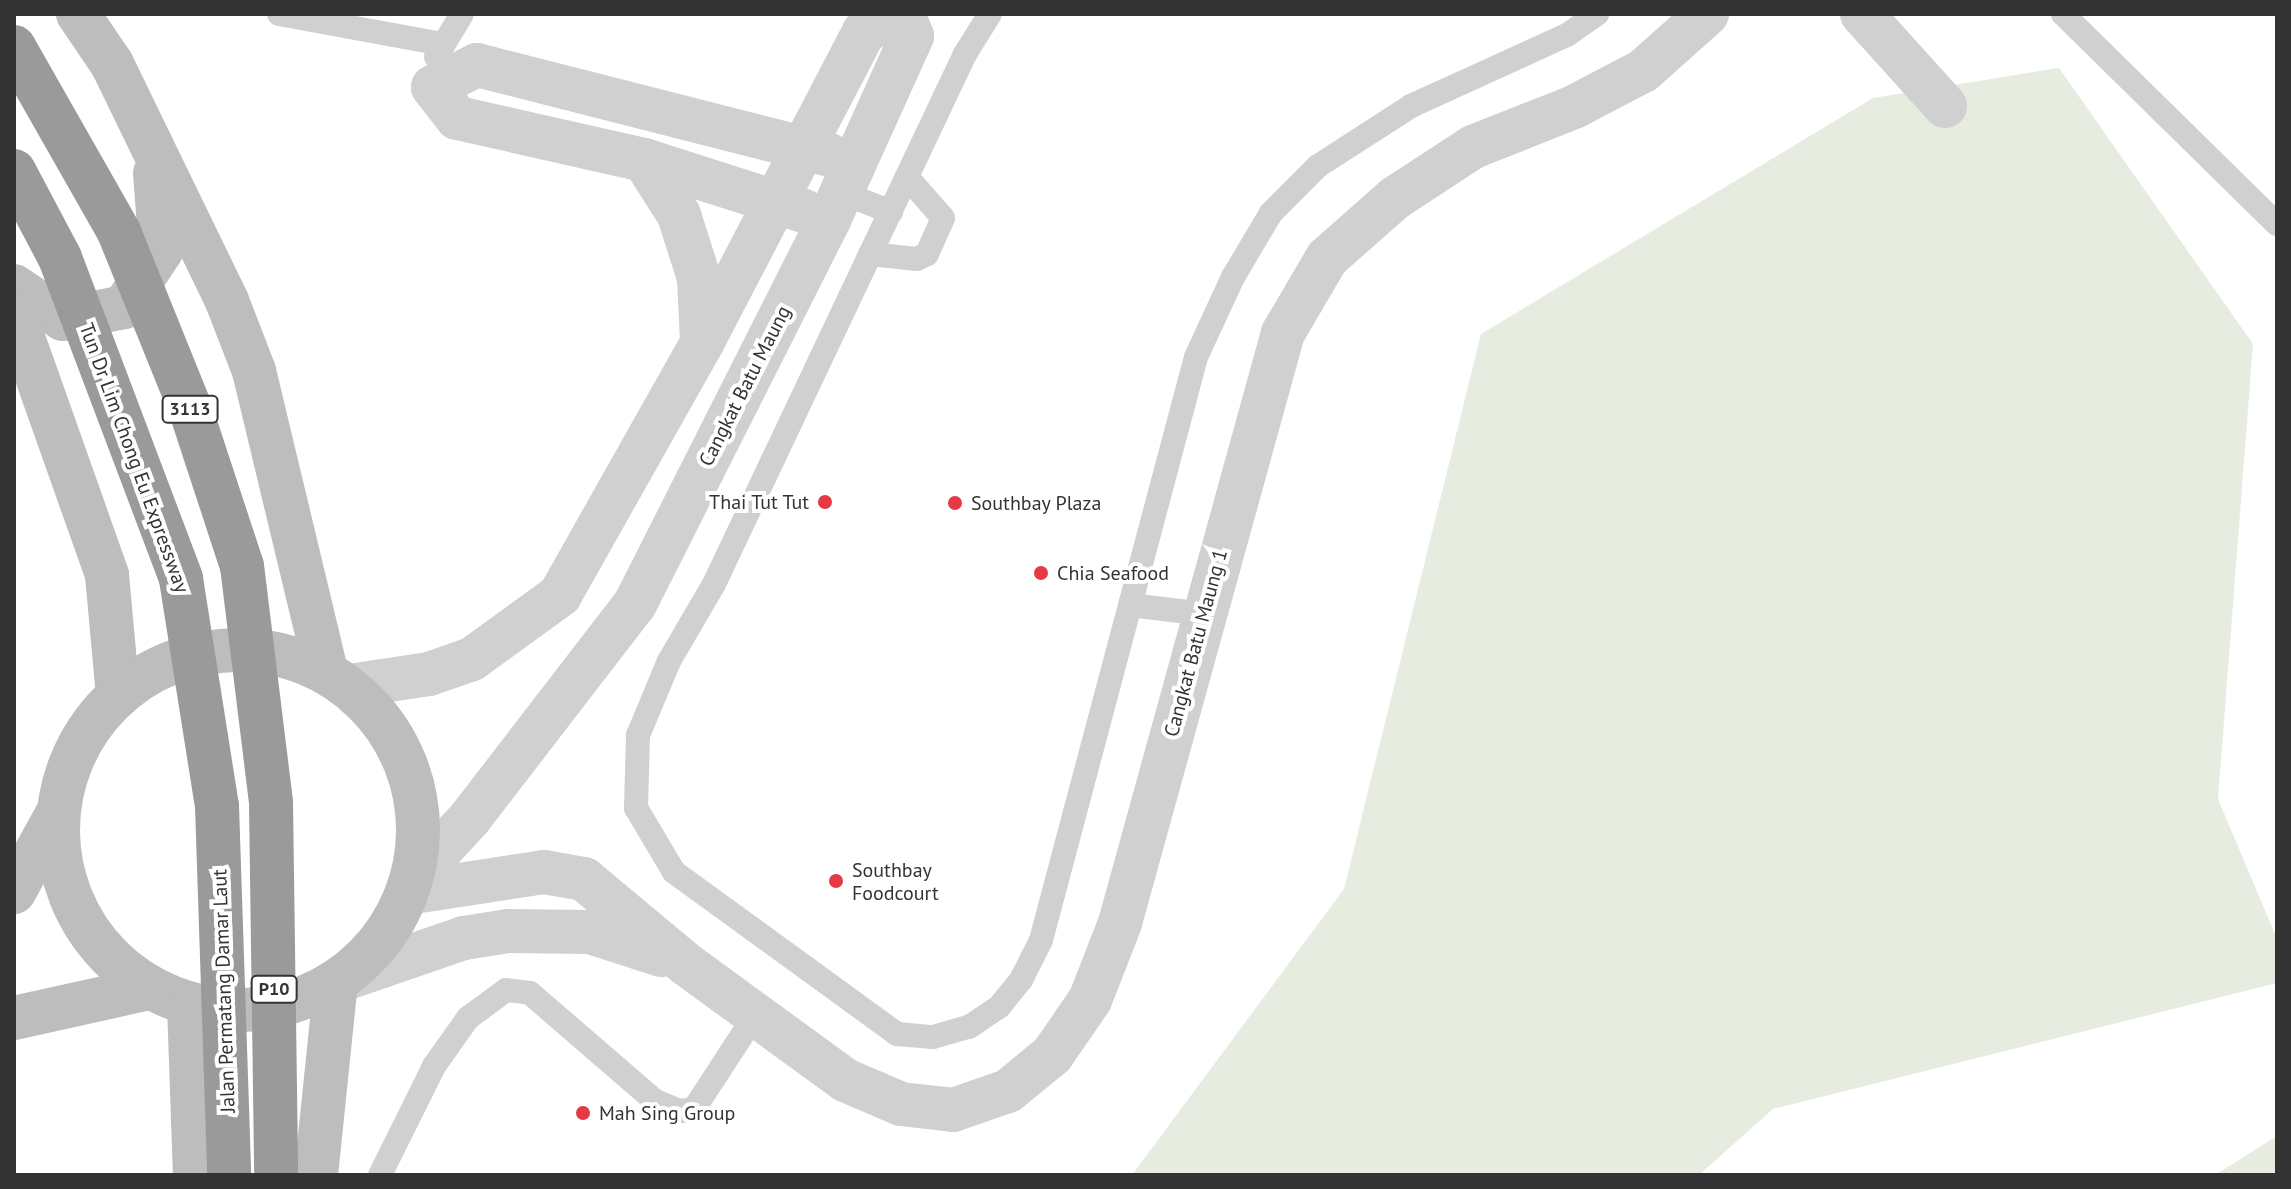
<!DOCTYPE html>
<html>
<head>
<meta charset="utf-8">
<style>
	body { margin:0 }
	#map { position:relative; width:2291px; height:1189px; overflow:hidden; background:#fff; font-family:"PT Sans",sans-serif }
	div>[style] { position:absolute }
	.green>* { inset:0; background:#e6ecdf }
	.lane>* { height:24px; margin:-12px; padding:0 12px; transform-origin:12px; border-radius:12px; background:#d0d0d0 }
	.street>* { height:44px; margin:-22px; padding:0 22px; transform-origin:22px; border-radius:22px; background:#d0d0d0 }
	.secondary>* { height:44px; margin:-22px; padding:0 22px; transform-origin:22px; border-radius:22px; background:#bdbdbd }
	.secondary>.ring { margin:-22px; padding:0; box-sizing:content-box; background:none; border:44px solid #bdbdbd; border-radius:50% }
	.highway-bridge>* { height:44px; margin:-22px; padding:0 22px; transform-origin:22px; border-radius:22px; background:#9a9a9a }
	.dots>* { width:22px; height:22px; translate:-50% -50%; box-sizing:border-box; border:4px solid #fff; border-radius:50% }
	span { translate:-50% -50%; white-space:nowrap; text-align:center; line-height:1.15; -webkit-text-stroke:8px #fff; paint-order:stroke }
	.shield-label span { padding:2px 6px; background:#fff; border:2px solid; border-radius:6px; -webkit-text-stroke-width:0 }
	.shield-label { font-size:18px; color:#333; font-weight:700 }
	.street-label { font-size:20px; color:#333 }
	.poi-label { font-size:20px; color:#333 }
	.right { translate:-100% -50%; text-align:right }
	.left { translate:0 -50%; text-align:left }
	.frame { position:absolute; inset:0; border:16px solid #333; pointer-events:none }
</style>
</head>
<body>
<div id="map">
	<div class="green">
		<div style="clip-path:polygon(2059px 68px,2253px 344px,2218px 799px,2277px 939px,2277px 983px,1773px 1109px,1699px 1175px,1132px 1175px,1344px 889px,1481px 334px,1873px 98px)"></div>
		<div style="clip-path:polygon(2277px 1136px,2277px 1175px,2215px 1175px)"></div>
	</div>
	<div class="lane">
		<div style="left:279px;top:14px;width:166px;rotate:10.4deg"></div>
		<div style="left:990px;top:14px;width:47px;rotate:122deg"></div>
		<div style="left:965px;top:54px;width:586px;rotate:115.34deg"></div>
		<div style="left:714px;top:584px;width:89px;rotate:120.3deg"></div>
		<div style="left:669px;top:661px;width:80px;rotate:112.7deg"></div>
		<div style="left:638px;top:735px;width:73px;rotate:91.6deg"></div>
		<div style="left:636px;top:808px;width:74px;rotate:59.3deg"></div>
		<div style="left:674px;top:872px;width:276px;rotate:36deg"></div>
		<div style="left:897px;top:1034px;width:36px;rotate:5deg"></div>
		<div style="left:933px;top:1037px;width:37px;rotate:-16deg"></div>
		<div style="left:969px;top:1027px;width:36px;rotate:-34deg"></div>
		<div style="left:999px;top:1007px;width:35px;rotate:-51deg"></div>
		<div style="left:1021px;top:980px;width:45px;rotate:-63.4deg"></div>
		<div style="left:1041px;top:940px;width:603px;rotate:-75.11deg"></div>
		<div style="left:1196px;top:357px;width:88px;rotate:-65.2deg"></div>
		<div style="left:1233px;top:277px;width:74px;rotate:-59.3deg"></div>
		<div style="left:1271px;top:213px;width:66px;rotate:-45deg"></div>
		<div style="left:1318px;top:166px;width:111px;rotate:-32.8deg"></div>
		<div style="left:1411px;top:106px;width:171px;rotate:-24.5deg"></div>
		<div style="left:1567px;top:35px;width:37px;rotate:-35deg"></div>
		<div style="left:2063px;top:14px;width:300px;rotate:44.5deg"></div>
		<div style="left:436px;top:57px;width:50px;rotate:-58.8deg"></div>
		<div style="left:841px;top:192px;width:54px;rotate:21.8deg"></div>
		<div style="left:870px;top:254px;width:47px;rotate:6.1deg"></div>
		<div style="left:917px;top:259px;width:11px;rotate:-27deg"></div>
		<div style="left:927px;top:254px;width:39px;rotate:-66deg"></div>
		<div style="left:943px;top:218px;width:55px;rotate:-131.3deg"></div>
		<div style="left:1130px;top:605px;width:75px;rotate:6.9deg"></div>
		<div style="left:380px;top:1175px;width:122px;rotate:-63.6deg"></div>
		<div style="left:434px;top:1066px;width:59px;rotate:-54.7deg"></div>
		<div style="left:468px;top:1018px;width:47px;rotate:-36.4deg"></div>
		<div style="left:506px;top:990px;width:24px;rotate:7deg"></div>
		<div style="left:530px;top:993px;width:165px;rotate:40.8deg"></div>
		<div style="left:655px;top:1101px;width:27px;rotate:22deg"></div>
		<div style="left:680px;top:1111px;width:14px;rotate:-8deg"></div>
		<div style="left:694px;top:1109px;width:113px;rotate:-56.9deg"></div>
	</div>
	<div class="street">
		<div style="left:1862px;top:14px;width:124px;rotate:47.9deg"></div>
		<div style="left:644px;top:160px;width:65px;rotate:57.5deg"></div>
		<div style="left:679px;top:215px;width:66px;rotate:72.4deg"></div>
		<div style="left:699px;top:278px;width:63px;rotate:87.3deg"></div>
		<div style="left:804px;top:211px;width:168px;rotate:-162.3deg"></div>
		<div style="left:644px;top:160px;width:192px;rotate:-167.3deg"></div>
		<div style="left:457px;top:118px;width:39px;rotate:-128deg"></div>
		<div style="left:433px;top:87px;width:49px;rotate:-26.6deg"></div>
		<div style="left:477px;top:65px;width:363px;rotate:14.3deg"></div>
		<div style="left:349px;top:686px;width:81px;rotate:-8.5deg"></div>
		<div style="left:429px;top:674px;width:46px;rotate:-19.2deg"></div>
		<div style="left:472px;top:659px;width:109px;rotate:-36deg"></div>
		<div style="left:560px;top:595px;width:289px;rotate:-60.6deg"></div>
		<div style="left:702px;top:343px;width:351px;rotate:-62.5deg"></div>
		<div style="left:864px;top:32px;width:36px;rotate:-30deg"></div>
		<div style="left:410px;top:883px;width:88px;rotate:-47.3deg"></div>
		<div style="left:470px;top:818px;width:270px;rotate:-52.4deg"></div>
		<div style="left:635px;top:604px;width:430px;rotate:-63.2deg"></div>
		<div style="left:829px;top:220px;width:202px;rotate:-65.7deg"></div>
		<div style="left:912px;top:36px;width:24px;rotate:-112deg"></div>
		<div style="left:407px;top:893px;width:139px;rotate:-8.7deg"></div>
		<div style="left:544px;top:872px;width:41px;rotate:9.9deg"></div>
		<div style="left:584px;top:879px;width:133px;rotate:39.8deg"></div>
		<div style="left:686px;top:964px;width:197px;rotate:36.1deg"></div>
		<div style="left:845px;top:1080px;width:61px;rotate:23.2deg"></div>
		<div style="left:901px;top:1104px;width:52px;rotate:6.6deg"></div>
		<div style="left:953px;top:1110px;width:58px;rotate:-19.1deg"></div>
		<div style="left:1008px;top:1091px;width:57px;rotate:-39.3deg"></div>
		<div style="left:1052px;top:1055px;width:67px;rotate:-55.4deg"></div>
		<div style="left:1090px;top:1000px;width:83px;rotate:-68.7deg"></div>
		<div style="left:1120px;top:923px;width:612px;rotate:-74.56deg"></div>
		<div style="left:1283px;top:333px;width:87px;rotate:-59.6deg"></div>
		<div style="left:1327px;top:258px;width:91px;rotate:-41.4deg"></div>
		<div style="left:1395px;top:198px;width:93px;rotate:-33.2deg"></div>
		<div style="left:1473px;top:147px;width:109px;rotate:-21.6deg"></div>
		<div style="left:1574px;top:107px;width:78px;rotate:-27.6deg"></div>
		<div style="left:1643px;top:71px;width:86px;rotate:-41.7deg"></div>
		<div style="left:336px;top:982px;width:135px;rotate:-19deg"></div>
		<div style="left:464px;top:938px;width:45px;rotate:-9deg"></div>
		<div style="left:508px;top:931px;width:82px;rotate:0.7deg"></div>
		<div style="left:590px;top:932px;width:75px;rotate:17.9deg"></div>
	</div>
	<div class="secondary">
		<div style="left:78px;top:14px;width:60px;rotate:55.8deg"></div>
		<div style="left:112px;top:64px;width:263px;rotate:64.1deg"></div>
		<div style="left:227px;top:301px;width:75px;rotate:68.9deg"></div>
		<div style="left:254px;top:371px;width:309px;rotate:76.5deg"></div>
		<div style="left:14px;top:286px;width:59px;rotate:34deg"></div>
		<div style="left:63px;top:319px;width:62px;rotate:-11.1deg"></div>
		<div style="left:124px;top:307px;width:67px;rotate:-56.5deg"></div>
		<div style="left:161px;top:251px;width:78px;rotate:-94.4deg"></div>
		<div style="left:14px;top:312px;width:279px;rotate:70.5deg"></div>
		<div style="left:107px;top:575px;width:121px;rotate:84.8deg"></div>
		<div class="ring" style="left:58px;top:650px;width:316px;height:316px"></div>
		<div style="left:14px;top:892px;width:89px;rotate:-61.1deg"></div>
		<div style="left:189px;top:1005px;width:170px;rotate:88deg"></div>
		<div style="left:14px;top:1018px;width:138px;rotate:-12.5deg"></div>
		<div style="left:316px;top:1175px;width:194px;rotate:-84.1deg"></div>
	</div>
	<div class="highway-bridge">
		<div style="left:14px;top:47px;width:213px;rotate:60.4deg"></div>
		<div style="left:119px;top:232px;width:187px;rotate:68deg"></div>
		<div style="left:189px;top:405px;width:169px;rotate:71.8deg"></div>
		<div style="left:242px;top:566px;width:239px;rotate:83deg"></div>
		<div style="left:271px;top:803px;width:372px;rotate:89.2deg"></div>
		<div style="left:14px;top:171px;width:98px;rotate:62.1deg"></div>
		<div style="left:60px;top:258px;width:343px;rotate:69.3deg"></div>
		<div style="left:181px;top:579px;width:230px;rotate:81deg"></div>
		<div style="left:217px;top:806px;width:369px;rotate:88.1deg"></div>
	</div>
	<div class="dots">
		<div style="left:825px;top:502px;background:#e63946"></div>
		<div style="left:955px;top:503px;background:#e63946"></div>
		<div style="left:1041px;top:573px;background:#e63946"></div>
		<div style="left:836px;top:881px;background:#e63946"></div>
		<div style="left:583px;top:1113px;background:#e63946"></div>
	</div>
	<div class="shield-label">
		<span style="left:190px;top:409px">3113</span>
		<span style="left:274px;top:989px">P10</span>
	</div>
	<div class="street-label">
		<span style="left:745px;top:386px;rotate:-63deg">Cangkat Batu Maung</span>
		<span style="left:134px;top:458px;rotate:70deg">Tun Dr Lim Chong Eu Expressway</span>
		<span style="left:1196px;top:643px;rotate:-75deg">Cangkat Batu Maung 1</span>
		<span style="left:224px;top:991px;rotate:-92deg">Jalan Permatang Damar Laut</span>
	</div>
	<div class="poi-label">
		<span class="right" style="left:809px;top:502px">Thai Tut Tut</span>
		<span class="left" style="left:971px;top:503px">Southbay Plaza</span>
		<span class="left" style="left:1057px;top:573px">Chia Seafood</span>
		<span class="left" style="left:852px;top:882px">Southbay<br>Foodcourt</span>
		<span class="left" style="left:599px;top:1113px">Mah Sing Group</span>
	</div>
	<div class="frame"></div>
</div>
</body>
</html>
